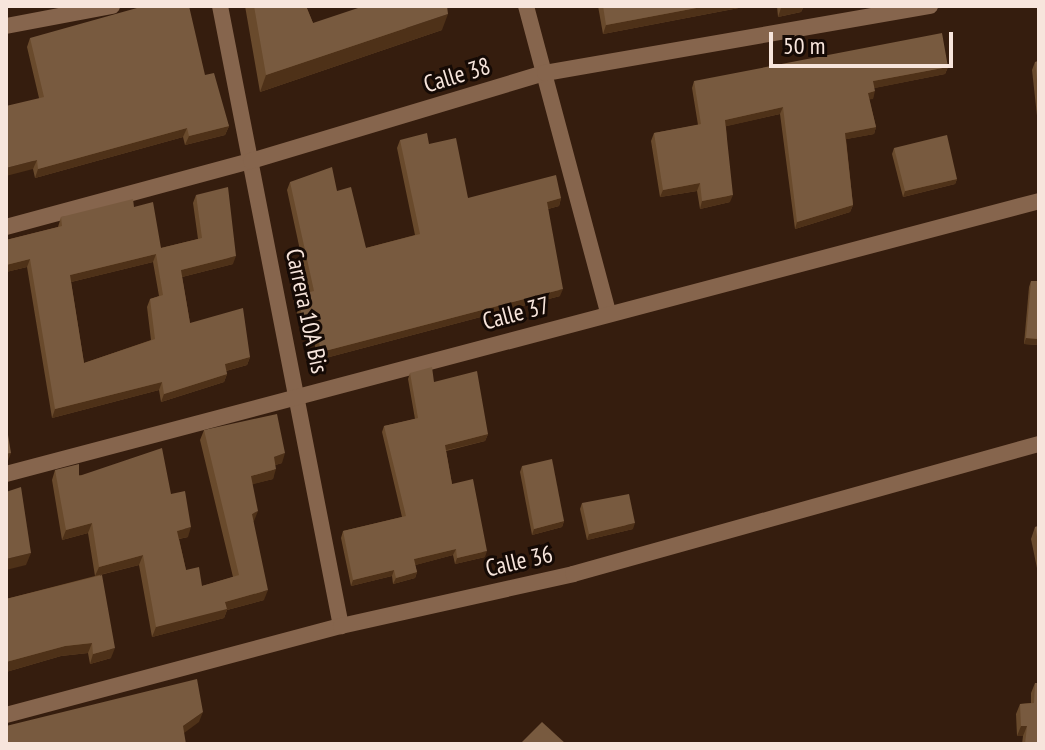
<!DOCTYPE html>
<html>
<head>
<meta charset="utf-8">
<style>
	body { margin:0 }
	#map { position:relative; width:1045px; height:750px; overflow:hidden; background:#351d0e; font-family:"PT Sans Narrow",sans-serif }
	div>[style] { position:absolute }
	.street>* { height:16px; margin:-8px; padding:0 8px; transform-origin:8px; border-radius:8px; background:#86654d }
	.wall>* { inset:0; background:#694a2c }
	.shaded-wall>* { inset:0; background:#4e3118 }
	.building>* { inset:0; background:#785a3f }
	span { translate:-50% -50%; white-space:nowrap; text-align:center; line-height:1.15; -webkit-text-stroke:6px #150a05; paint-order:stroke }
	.street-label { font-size:24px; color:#f7e5dc }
	.frame { position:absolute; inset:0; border:8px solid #f7e5dc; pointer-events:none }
	.scale { position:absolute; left:769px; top:32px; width:184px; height:36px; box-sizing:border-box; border:4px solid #f7e5dc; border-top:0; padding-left:10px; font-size:24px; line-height:28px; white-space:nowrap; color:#f7e5dc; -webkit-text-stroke:6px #150a05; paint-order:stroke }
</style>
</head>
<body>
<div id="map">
	<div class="street">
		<div style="left:220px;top:6px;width:632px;rotate:78.96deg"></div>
		<div style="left:526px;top:6px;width:318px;rotate:75deg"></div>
		<div style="left:6px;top:26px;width:108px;rotate:-10.7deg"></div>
		<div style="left:6px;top:227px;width:254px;rotate:-15.1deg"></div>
		<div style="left:251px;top:161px;width:307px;rotate:-16.7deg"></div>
		<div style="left:545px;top:73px;width:391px;rotate:-9.9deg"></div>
		<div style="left:6px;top:474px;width:1068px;rotate:-14.8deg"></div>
		<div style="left:6px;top:715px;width:347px;rotate:-14.9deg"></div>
		<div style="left:341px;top:626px;width:238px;rotate:-12.6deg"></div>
		<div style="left:573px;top:574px;width:484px;rotate:-15.6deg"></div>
	</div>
	<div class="wall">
		<div style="clip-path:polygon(245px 6px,306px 6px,313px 23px,442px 30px,260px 92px)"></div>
		<div style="clip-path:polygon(598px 6px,749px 6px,603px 34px)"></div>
		<div style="clip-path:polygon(777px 6px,804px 6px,801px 12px,778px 17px)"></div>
		<div style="clip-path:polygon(30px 38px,205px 75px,229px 126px,225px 135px,185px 145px,183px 137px,35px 178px,33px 169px,39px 98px,27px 47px)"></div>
		<div style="clip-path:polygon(1039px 61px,1039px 134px,1032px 70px,1035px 62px)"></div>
		<div style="clip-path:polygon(948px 67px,945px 74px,874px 88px,873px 99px,869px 99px,876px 127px,874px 134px,846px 139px,853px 205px,850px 212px,795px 229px,780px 114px,726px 126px,730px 202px,700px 209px,697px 191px,660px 197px,651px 141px,654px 133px,698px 125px,692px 88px,694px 81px)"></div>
		<div style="clip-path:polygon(400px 140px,429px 144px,468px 198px,561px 198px,559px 206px,548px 209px,560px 296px,318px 360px,311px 327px,301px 330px,295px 303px,298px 295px,309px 292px,287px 190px,290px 182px,337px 191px,366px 248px,415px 235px,397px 148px)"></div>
		<div style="clip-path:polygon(894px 148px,957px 179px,955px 184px,903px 197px,892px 154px)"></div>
		<div style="clip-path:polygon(evenodd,196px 195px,233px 264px,182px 277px,190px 323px,250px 357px,247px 365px,226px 371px,227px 374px,224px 382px,161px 402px,159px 390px,52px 418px,27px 267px,6px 272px,6px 240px,58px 227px,61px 217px,134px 207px,161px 248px,198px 239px,193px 203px,196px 195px,153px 262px,159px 296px,150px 299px,147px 307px,151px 340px,84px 363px,71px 282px,153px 262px)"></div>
		<div style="clip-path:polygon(1031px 281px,1039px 345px,1024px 344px,1029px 287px)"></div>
		<div style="clip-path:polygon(410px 373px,434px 382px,488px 434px,485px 441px,446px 451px,452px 484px,485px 557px,455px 564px,453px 555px,415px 565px,417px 572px,415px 578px,393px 584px,392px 576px,351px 586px,341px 538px,343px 531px,402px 517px,382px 432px,384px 426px,415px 419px,408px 379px)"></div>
		<div style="clip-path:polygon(204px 430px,282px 463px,275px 465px,273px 479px,252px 484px,254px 521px,253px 521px,264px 600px,227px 610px,224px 618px,152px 637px,139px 565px,100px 575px,111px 658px,90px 664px,88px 653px,61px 656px,6px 672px,6px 599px,95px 576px,88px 533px,62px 540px,52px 480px,55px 470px,171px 494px,188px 537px,179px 539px,186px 570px,202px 586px,233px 577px,200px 440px)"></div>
		<div style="clip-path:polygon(522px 466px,564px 521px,562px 527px,532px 535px,520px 472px)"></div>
		<div style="clip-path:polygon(582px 503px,633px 529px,587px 540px,580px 509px)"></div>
		<div style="clip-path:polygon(1039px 526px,1039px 573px,1038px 573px,1031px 539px,1035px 527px)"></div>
		<div style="clip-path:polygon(1035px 683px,1039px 744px,1022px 744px,1023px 736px,1017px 736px,1016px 714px,1020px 704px,1031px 703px,1031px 693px)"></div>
	</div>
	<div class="shaded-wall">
		<div style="clip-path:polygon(707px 6px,749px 6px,603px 34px,606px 25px)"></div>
		<div style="clip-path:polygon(791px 6px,804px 6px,801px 12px,778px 17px,781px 8px)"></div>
		<div style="clip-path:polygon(448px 14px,442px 30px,260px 92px,266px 75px)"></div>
		<div style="clip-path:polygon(948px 67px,945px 74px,870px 89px,873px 81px)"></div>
		<div style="clip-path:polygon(875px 91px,873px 99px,865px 100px,868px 93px)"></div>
		<div style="clip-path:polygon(783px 107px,780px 114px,723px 127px,725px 120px)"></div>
		<div style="clip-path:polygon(229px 126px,225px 135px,185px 145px,189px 136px)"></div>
		<div style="clip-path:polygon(876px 127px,874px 134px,842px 140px,845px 133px)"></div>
		<div style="clip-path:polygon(187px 128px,183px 137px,35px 178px,38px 169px)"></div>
		<div style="clip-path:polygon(37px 160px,33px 169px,6px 176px,6px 168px)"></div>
		<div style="clip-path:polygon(957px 179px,955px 184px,903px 197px,905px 191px)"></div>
		<div style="clip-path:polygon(700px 183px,697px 191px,660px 197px,663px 190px)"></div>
		<div style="clip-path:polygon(733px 195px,730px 202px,700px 209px,702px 201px)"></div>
		<div style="clip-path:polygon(561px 198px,559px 206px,544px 210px,547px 202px)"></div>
		<div style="clip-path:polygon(853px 205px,850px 212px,795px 229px,797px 222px)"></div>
		<div style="clip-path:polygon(156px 254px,153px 262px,67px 283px,70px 275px)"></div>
		<div style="clip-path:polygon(236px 256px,233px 264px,178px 278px,181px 270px)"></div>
		<div style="clip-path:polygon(30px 259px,27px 267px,6px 272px,6px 265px)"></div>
		<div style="clip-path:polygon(563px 289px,560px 296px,318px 360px,321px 352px)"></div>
		<div style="clip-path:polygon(314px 319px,311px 327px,301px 330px,303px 322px)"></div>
		<div style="clip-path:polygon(1026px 338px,1039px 339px,1039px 345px,1024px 344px)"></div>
		<div style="clip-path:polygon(250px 357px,247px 365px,222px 372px,225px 364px)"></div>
		<div style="clip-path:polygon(227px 374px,224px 382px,161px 402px,164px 394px)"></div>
		<div style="clip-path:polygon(162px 382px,159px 390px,52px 418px,55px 409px)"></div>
		<div style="clip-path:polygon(488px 434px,485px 441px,443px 451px,445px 445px)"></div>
		<div style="clip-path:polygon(11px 453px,8px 461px,6px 461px,6px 454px)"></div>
		<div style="clip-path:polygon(285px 453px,282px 463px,270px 467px,274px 457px)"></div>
		<div style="clip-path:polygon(276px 469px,273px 479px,247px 486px,251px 476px)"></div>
		<div style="clip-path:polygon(258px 511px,254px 521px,248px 523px,252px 514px)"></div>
		<div style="clip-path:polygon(564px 521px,562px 527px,532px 535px,534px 529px)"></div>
		<div style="clip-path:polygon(92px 523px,88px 533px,62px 540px,66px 530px)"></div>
		<div style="clip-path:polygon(635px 523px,633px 529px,587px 540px,589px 534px)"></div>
		<div style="clip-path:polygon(191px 527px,188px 537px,173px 540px,177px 531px)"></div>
		<div style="clip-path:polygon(456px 549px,453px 555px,412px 566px,414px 559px)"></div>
		<div style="clip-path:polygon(487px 551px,485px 557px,455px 564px,457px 558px)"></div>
		<div style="clip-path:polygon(31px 553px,26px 565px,6px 570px,6px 559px)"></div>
		<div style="clip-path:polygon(143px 555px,139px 565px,95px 576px,99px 567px)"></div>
		<div style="clip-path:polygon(394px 570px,392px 576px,351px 586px,353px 580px)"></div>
		<div style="clip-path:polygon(417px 572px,415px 578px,393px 584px,396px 578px)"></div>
		<div style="clip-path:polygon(268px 590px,264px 600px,227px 610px,224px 618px,152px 637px,156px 627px,225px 602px)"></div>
		<div style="clip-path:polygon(92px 643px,88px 653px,61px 656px,6px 672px,6px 662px,65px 646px)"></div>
		<div style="clip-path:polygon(115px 648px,111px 658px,90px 664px,93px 654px)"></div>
		<div style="clip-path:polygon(203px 712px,199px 722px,180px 736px,183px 726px)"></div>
		<div style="clip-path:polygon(1021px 726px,1027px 726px,1023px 736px,1017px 736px)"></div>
	</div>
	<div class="building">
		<div style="clip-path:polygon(144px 6px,189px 6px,205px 75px,214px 73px,229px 126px,189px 136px,187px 128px,38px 169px,37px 160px,6px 168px,6px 106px,44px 97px,30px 38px)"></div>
		<div style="clip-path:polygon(254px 6px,306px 6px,313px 23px,364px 6px,447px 6px,448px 14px,266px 75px)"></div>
		<div style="clip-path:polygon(603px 6px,707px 6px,606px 25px)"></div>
		<div style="clip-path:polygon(942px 33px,948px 67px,873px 81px,875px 91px,868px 93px,876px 127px,845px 133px,853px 205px,797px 222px,783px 107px,725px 120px,733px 195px,702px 201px,700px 183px,663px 190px,654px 133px,701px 124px,694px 81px)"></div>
		<div style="clip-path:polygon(1039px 61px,1039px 97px,1035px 62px)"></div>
		<div style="clip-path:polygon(427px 133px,429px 144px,456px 138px,468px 198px,556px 175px,561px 198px,547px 202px,563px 289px,321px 352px,314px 319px,303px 322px,298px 295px,314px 291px,290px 182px,332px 167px,337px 191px,351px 187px,366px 248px,420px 234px,400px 140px)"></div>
		<div style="clip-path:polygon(947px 135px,957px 179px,905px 191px,894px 148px)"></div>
		<div style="clip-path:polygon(evenodd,228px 187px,236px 256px,181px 270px,190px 323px,243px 308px,250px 357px,225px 364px,227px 374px,164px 394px,162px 382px,55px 409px,30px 259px,6px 265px,6px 240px,62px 226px,61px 217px,133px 199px,134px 207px,153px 202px,161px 248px,202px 238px,196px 195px,228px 187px,156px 254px,163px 295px,150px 299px,155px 339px,84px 363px,70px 275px,156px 254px)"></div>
		<div style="clip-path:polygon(1031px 281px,1039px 281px,1039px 339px,1026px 338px)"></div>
		<div style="clip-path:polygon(432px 367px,434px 382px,477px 371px,488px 434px,445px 445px,452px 484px,473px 479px,487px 551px,457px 558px,456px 549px,414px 559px,417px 572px,396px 578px,394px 570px,353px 580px,343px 531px,406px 516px,384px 426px,418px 418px,410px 373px)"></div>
		<div style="clip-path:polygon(277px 414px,285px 453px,274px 457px,276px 469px,251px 476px,258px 511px,252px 514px,268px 590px,225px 602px,227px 609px,156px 627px,143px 555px,99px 567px,92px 523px,66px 530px,55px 470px,79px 464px,79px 476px,162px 448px,171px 494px,185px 491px,191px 527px,177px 531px,186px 570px,199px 567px,202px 586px,239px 575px,204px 430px)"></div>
		<div style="clip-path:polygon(6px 423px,11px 453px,6px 454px)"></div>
		<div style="clip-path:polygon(552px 459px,564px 521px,534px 529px,522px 466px)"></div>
		<div style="clip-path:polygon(21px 487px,31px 553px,6px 559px,6px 492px)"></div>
		<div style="clip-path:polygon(629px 494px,635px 523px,589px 534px,582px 503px)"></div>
		<div style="clip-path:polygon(1039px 526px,1039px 546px,1035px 527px)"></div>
		<div style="clip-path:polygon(102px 575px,115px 648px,93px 654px,92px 643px,65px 646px,6px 662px,6px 599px)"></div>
		<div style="clip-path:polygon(197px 679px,203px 712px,183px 726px,186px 744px,6px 744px,6px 726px)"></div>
		<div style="clip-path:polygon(1035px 683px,1039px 683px,1039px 744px,1025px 744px,1027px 726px,1021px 726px,1020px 704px,1034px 703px)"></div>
		<div style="clip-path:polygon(542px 722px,566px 744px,520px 744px)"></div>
	</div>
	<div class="street-label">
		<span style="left:457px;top:75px;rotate:-17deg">Calle 38</span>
		<span style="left:307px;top:311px;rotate:78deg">Carrera 10A Bis</span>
		<span style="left:516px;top:313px;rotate:-15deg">Calle 37</span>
		<span style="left:519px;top:561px;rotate:-13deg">Calle 36</span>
	</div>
	<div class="frame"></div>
	<div class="scale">50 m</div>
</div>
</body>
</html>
